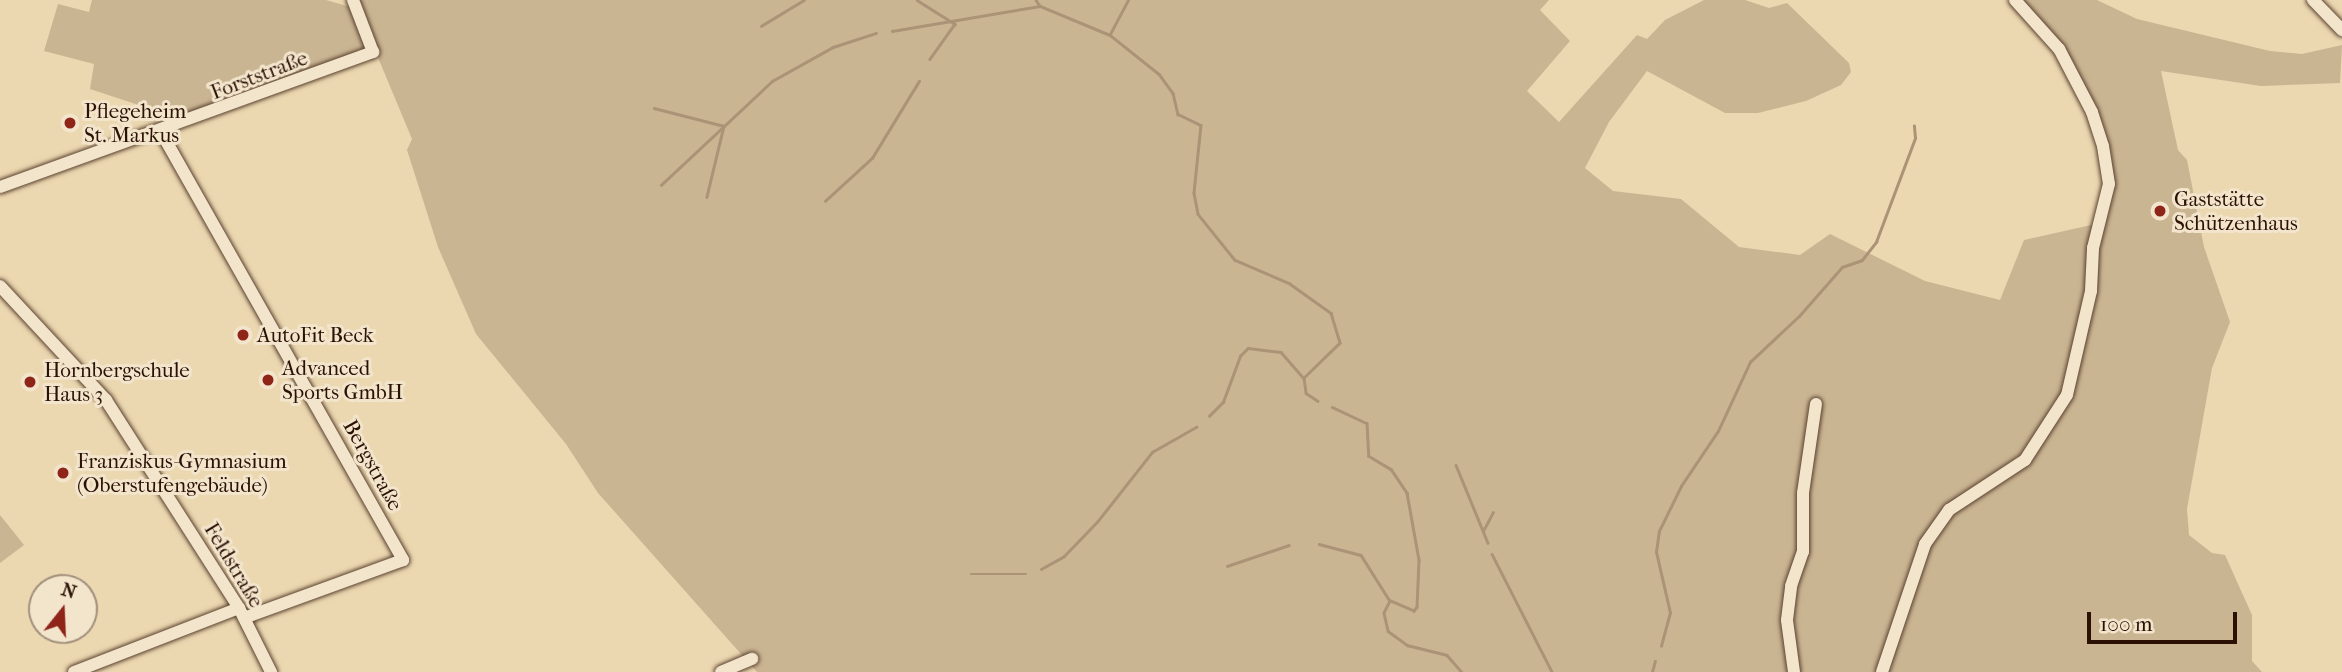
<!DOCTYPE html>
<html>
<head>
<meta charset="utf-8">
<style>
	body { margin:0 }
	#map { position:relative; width:2342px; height:672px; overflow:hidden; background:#ebd7b0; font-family:"IM FELL French Canon",serif }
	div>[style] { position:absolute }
	.green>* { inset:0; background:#cab593 }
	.stream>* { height:2.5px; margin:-1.25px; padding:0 1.25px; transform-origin:1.25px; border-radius:1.25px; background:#aa9376 }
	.roads { filter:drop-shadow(0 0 2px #5b422f) drop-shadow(0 0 2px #5b422f) }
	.minor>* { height:12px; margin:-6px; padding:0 6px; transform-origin:6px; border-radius:6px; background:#f2e5cc }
	.dots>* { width:19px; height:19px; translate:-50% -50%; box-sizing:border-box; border:4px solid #f2e5cc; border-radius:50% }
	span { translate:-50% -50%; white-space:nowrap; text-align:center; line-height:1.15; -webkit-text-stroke:6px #f2e5cc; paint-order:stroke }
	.street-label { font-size:21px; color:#2b1004 }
	.poi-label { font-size:21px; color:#2b1004 }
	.left { translate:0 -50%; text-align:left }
	.north { position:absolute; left:28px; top:574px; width:70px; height:70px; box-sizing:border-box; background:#f2e5cc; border:2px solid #a2907c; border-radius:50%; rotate:18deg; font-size:19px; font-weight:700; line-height:28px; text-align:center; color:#2b1004 }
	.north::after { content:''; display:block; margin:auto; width:24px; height:32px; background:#8f2418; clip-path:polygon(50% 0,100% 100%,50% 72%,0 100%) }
	.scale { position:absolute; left:2087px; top:612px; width:150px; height:32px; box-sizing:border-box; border:4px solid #2b1004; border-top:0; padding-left:9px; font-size:21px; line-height:24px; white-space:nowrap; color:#2b1004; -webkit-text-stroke:5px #f2e5cc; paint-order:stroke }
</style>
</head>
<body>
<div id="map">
	<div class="green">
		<div style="clip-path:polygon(92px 0,326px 0,354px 8px,365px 44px,363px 50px,175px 117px,90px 89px,94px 64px,44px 51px,58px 4px,89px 12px)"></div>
		<div style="clip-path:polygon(354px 0,1549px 0,1540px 10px,1570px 41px,1527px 91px,1559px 122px,1637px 35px,1647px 39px,1665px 20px,1704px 0,1745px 0,1769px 8px,1787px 3px,1849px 63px,1851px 72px,1841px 85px,1806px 101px,1758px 113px,1725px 113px,1647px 71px,1609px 122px,1585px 168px,1613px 191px,1681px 199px,1739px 247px,1800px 255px,1830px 234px,1925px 281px,2000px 300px,2024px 240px,2100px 223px,2109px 184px,2076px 78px,2015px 0,2097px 0,2137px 19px,2270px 51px,2302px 54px,2342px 45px,2340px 83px,2261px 86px,2161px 71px,2178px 150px,2187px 160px,2204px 247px,2230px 322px,2212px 368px,2187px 509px,2189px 535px,2212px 553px,2225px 555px,2252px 615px,2252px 661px,2262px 672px,757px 672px,598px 493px,566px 444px,476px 334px,438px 247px,407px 150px,412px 139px)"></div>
		<div style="clip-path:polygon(0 515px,24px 545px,0 563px)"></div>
	</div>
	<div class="stream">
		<div style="left:917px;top:0;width:45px;rotate:32.3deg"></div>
		<div style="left:955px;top:24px;width:43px;rotate:125.5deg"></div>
		<div style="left:1036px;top:0;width:7px;rotate:56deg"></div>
		<div style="left:1040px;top:6px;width:76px;rotate:22.5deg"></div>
		<div style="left:1110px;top:35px;width:63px;rotate:38.5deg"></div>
		<div style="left:1159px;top:74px;width:24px;rotate:54deg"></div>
		<div style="left:1173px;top:93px;width:22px;rotate:77deg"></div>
		<div style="left:1178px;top:114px;width:25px;rotate:26deg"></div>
		<div style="left:1201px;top:125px;width:68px;rotate:95.9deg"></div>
		<div style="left:1194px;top:193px;width:21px;rotate:79deg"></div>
		<div style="left:1198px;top:214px;width:59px;rotate:51.2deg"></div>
		<div style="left:1235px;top:260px;width:59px;rotate:23.1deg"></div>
		<div style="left:1289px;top:283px;width:52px;rotate:35.5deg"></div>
		<div style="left:1331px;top:313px;width:31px;rotate:73deg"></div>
		<div style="left:1340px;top:343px;width:50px;rotate:135.8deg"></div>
		<div style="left:1304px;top:378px;width:15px;rotate:82deg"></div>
		<div style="left:1306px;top:393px;width:14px;rotate:34deg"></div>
		<div style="left:761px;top:26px;width:50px;rotate:-31.2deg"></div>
		<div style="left:892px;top:31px;width:150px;rotate:-9.6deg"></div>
		<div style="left:1110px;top:34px;width:38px;rotate:-62deg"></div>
		<div style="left:654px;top:108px;width:72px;rotate:14.4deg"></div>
		<div style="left:724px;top:126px;width:73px;rotate:103.5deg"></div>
		<div style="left:661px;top:185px;width:152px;rotate:-43.1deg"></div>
		<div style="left:772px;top:81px;width:70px;rotate:-29.1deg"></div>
		<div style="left:833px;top:47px;width:45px;rotate:-18deg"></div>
		<div style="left:825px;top:201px;width:64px;rotate:-42.5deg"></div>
		<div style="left:872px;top:158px;width:90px;rotate:-58.6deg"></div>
		<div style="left:1332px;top:407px;width:38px;rotate:25deg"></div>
		<div style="left:1367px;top:423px;width:33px;rotate:87deg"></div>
		<div style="left:1369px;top:456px;width:26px;rotate:31deg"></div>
		<div style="left:1391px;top:469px;width:29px;rotate:56deg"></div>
		<div style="left:1407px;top:493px;width:68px;rotate:79.8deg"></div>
		<div style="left:1419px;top:560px;width:47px;rotate:92.4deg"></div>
		<div style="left:1417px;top:607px;width:5px;rotate:127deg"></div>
		<div style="left:1414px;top:611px;width:26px;rotate:-157deg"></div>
		<div style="left:1390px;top:601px;width:13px;rotate:117deg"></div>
		<div style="left:1384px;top:613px;width:18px;rotate:77deg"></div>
		<div style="left:1388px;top:631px;width:24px;rotate:36deg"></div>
		<div style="left:1407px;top:645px;width:41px;rotate:14deg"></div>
		<div style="left:1447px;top:655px;width:23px;rotate:49deg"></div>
		<div style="left:1209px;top:416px;width:20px;rotate:-45deg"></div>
		<div style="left:1223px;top:402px;width:49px;rotate:-69.7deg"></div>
		<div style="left:1240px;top:356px;width:11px;rotate:-45deg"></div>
		<div style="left:1248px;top:348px;width:33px;rotate:7deg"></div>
		<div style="left:1281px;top:352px;width:35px;rotate:49deg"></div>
		<div style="left:1456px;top:465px;width:84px;rotate:67.7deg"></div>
		<div style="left:1483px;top:531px;width:21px;rotate:-62deg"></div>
		<div style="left:1319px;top:544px;width:43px;rotate:14.7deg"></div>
		<div style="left:1361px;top:555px;width:54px;rotate:57.8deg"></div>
		<div style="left:1492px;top:554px;width:132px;rotate:63deg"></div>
		<div style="left:1227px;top:566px;width:65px;rotate:-18.7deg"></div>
		<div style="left:1041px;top:569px;width:26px;rotate:-29deg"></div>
		<div style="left:1064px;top:556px;width:47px;rotate:-45.9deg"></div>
		<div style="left:1097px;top:522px;width:89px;rotate:-51.8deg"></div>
		<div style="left:1152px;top:452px;width:51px;rotate:-29.6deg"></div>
		<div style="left:971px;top:574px;width:55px"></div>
		<div style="left:1661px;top:646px;width:34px;rotate:-75deg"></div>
		<div style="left:1670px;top:613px;width:63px;rotate:-102.9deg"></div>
		<div style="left:1656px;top:552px;width:21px;rotate:-82deg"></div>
		<div style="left:1659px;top:531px;width:50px;rotate:-63.9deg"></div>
		<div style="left:1681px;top:486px;width:66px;rotate:-56.1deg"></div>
		<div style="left:1718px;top:431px;width:76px;rotate:-65.1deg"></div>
		<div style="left:1750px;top:362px;width:67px;rotate:-43.2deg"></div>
		<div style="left:1799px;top:316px;width:65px;rotate:-48.7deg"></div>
		<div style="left:1842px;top:267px;width:21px;rotate:-19deg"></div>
		<div style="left:1862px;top:260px;width:23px;rotate:-52deg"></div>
		<div style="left:1876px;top:242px;width:111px;rotate:-69.4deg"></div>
		<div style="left:1915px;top:138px;width:12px;rotate:-95deg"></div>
		<div style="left:1652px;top:672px;width:11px;rotate:-75deg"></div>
	</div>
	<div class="roads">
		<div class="minor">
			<div style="left:2313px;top:0;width:42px;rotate:46deg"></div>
			<div style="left:161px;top:132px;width:492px;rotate:60.5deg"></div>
			<div style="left:403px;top:560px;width:169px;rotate:160deg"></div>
			<div style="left:0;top:187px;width:397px;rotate:-19.9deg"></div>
			<div style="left:373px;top:52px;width:56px;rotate:-111deg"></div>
			<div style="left:0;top:286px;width:156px;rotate:47.1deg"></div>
			<div style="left:106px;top:400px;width:247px;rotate:57.4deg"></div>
			<div style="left:239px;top:608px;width:72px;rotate:63.4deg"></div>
			<div style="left:74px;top:672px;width:177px;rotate:-21.2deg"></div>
			<div style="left:721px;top:672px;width:34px;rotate:-23deg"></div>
			<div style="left:1794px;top:672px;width:52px;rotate:-97.7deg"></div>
			<div style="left:1787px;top:620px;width:34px;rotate:-83deg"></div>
			<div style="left:1791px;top:586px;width:36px;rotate:-71deg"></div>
			<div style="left:1803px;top:552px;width:59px;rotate:-90deg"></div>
			<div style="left:1803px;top:493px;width:90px;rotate:-81.7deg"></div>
			<div style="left:1882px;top:672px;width:135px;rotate:-71.4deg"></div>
			<div style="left:1925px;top:544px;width:42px;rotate:-54.8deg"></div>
			<div style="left:1949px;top:510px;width:91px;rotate:-33.3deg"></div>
			<div style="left:2025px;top:460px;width:77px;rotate:-57.1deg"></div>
			<div style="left:2067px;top:395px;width:107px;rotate:-77deg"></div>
			<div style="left:2091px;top:291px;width:43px;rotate:-87.3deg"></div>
			<div style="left:2093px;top:248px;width:66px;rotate:-76deg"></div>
			<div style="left:2109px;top:184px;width:38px;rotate:-99deg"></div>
			<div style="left:2103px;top:146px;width:36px;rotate:-108deg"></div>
			<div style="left:2092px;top:112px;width:71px;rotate:-117.6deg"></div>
			<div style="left:2059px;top:49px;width:66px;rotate:-131.9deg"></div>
		</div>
	</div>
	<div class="dots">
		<div style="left:70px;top:123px;background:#8f2418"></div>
		<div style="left:2160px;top:211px;background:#8f2418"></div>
		<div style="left:243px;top:335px;background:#8f2418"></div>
		<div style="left:268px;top:380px;background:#8f2418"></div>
		<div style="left:30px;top:382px;background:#8f2418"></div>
		<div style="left:63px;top:473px;background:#8f2418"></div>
	</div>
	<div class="street-label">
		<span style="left:259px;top:75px;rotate:-21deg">Forststraße</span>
		<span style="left:373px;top:465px;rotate:61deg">Bergstraße</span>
		<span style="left:234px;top:565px;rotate:59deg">Feldstraße</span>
	</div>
	<div class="poi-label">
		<span class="left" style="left:84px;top:123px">Pflegeheim<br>St. Markus</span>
		<span class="left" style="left:2174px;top:211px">Gaststätte<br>Schützenhaus</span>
		<span class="left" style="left:257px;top:335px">AutoFit Beck</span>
		<span class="left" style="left:282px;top:380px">Advanced<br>Sports GmbH</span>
		<span class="left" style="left:44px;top:382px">Hornbergschule<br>Haus 3</span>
		<span class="left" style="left:77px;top:473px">Franziskus-Gymnasium<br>(Oberstufengebäude)</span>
	</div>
	<div class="north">N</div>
	<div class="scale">100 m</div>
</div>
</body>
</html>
